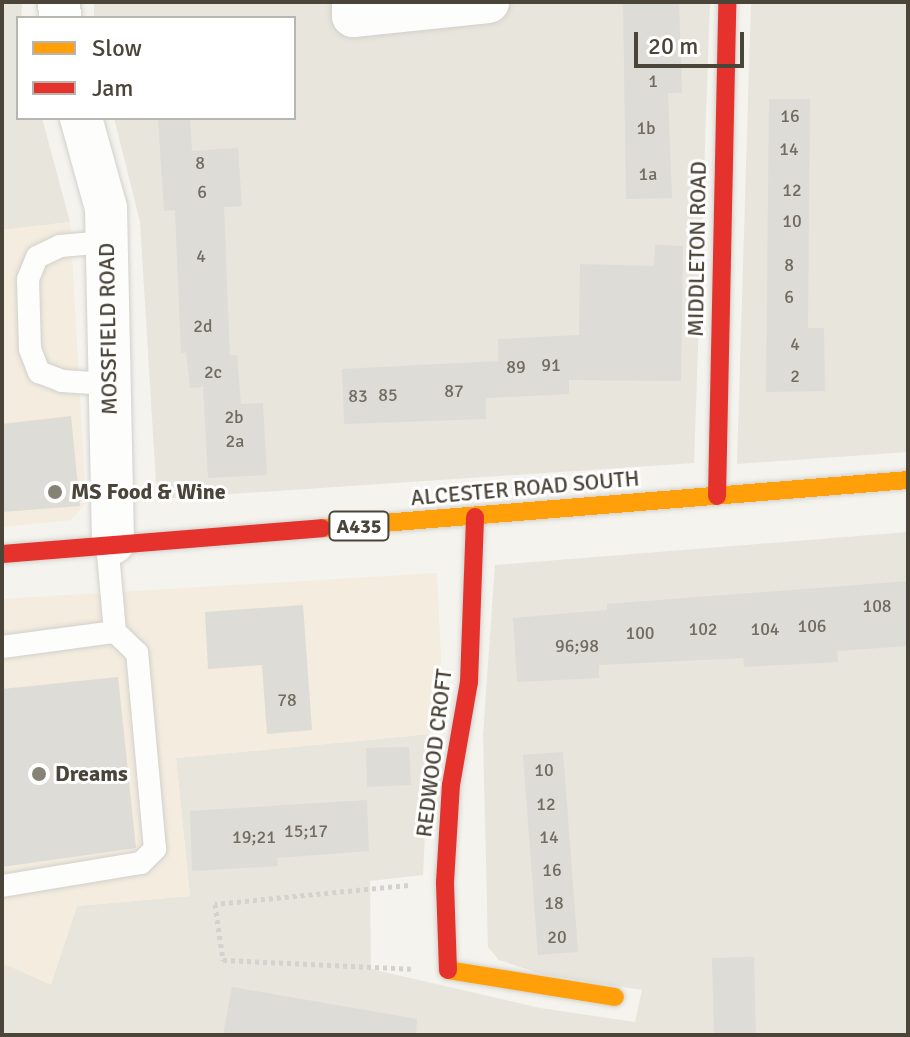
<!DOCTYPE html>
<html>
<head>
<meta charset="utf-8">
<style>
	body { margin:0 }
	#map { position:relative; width:910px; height:1037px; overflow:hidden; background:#f4f3ee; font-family:Signika,sans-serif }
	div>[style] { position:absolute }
	.residential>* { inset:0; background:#e7e5dc }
	.commercial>* { inset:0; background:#f3ecdf }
	.building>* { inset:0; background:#dedcd6 }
	.path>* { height:5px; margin-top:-2.5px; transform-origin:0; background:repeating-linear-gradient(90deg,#d3d2cc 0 4px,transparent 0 8px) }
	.roads { filter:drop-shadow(0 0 2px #d2d0cb) drop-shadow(0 0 2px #d2d0cb) }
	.lane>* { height:22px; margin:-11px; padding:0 11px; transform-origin:11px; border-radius:11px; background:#fdfdfc }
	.street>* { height:42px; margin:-21px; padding:0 21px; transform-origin:21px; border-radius:21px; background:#fdfdfc }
	.slow>* { height:18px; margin:-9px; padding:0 9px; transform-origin:9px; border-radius:9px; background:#ff9f0a }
	.jam>* { height:18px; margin:-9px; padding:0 9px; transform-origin:9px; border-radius:9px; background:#e5322d }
	.dots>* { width:22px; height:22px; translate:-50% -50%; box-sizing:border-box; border:4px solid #fff; border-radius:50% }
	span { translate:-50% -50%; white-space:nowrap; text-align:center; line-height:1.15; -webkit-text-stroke:6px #fff; paint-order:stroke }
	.number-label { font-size:18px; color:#706c61 }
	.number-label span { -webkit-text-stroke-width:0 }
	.shield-label span { padding:2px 6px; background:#fff; border:2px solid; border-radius:6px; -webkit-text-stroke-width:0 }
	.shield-label { font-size:20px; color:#4b4539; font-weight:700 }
	.street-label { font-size:22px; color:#4b4539 }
	.poi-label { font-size:22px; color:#4b4539; font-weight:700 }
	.left { translate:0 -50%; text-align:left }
	.frame { position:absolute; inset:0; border:4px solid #4b4539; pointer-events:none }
	.legend { position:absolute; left:16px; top:16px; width:280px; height:104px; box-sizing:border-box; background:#fff; border:2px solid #b7b5b0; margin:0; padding:10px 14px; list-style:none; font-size:24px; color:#4b4539 }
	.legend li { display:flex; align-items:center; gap:16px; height:40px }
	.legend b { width:40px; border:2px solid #b7b5b0 }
	.scale { position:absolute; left:634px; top:32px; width:110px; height:36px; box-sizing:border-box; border:4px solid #4b4539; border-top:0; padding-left:10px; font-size:24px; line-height:28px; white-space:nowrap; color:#4b4539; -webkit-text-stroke:6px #fff; paint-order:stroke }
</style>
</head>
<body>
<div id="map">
	<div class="residential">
		<div style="clip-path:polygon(2px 2px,22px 2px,18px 118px,42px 118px,70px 222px,2px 230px)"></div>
		<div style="clip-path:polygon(94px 2px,710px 2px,694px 463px,157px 499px,140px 222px,114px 118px,294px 118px,294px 18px,94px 18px)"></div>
		<div style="clip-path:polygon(751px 2px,908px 2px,908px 452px,737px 464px)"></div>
		<div style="clip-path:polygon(908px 532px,908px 1035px,2px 1035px,2px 963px,51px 984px,77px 906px,190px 896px,176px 758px,430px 734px,423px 875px,370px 881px,371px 969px,540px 1008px,635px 1022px,642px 990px,542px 974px,499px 960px,488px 947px,483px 735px,495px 565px)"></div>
	</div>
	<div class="commercial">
		<div style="clip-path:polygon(70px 222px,86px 503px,71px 520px,2px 527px,2px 230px)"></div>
		<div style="clip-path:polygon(437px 573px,441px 659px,430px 734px,176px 758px,190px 896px,77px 906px,51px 985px,2px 963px,2px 599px)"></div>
	</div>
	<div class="building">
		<div style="clip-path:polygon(623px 2px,679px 2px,682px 93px,668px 93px,672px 198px,626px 199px)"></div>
		<div style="clip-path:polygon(769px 99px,810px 99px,808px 328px,824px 328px,825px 391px,766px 392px)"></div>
		<div style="clip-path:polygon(158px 118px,190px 118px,192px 151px,238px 148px,242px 206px,224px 207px,230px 355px,237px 355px,241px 404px,263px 403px,267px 475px,208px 478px,203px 387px,190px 388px,186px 352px,181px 353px,175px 210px,164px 211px)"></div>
		<div style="clip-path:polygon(655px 245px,683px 246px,681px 381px,569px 380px,569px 394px,486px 398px,486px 419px,344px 424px,342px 369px,498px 361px,498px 339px,579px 335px,580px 264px,654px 266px)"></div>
		<div style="clip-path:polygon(71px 416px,80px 506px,2px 512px,2px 424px)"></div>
		<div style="clip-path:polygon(908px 581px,908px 646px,837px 651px,838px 662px,744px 667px,743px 658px,599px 665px,599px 678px,517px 682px,513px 618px,607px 610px,607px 604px)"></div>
		<div style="clip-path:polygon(303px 605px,312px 730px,267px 734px,262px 665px,208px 669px,205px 612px)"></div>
		<div style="clip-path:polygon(118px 677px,136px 848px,2px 867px,2px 689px)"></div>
		<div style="clip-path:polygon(409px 747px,411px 785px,367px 787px,366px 748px)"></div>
		<div style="clip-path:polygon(563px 752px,578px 952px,538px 955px,523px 755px)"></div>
		<div style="clip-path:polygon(367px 800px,369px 851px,277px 858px,278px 866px,192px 871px,190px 811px)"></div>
		<div style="clip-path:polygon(754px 957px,756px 1035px,714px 1035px,712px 958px)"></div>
		<div style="clip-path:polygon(232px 987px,417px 1019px,416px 1035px,223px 1035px)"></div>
	</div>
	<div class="path">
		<div style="left:408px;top:885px;width:194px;rotate:174.4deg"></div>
		<div style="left:215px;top:904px;width:57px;rotate:81.9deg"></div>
		<div style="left:223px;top:960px;width:188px;rotate:2.7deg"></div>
	</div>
	<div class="roads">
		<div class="lane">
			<div style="left:106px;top:242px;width:46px;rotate:175deg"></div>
			<div style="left:60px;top:246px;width:25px;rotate:154deg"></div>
			<div style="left:37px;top:257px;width:24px;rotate:112deg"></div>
			<div style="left:28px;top:279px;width:70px;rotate:88.4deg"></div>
			<div style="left:30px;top:349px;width:25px;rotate:69deg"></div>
			<div style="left:39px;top:372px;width:25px;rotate:21deg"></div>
			<div style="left:62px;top:381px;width:47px;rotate:3.7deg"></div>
			<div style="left:2px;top:647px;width:114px;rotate:-7.6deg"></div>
			<div style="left:115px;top:632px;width:89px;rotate:-95.1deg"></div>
			<div style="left:2px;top:886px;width:141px;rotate:-9.4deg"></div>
			<div style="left:141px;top:863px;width:20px;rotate:-45deg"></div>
			<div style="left:155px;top:849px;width:197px;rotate:-95.2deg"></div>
			<div style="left:137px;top:653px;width:30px;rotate:-136deg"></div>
		</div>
		<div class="street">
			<div style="left:59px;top:2px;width:16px;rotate:86deg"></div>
			<div style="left:353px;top:2px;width:14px;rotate:90deg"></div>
			<div style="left:353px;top:16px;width:136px;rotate:-5.9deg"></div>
			<div style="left:81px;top:118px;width:93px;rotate:74.5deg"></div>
			<div style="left:106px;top:208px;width:335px;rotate:88.8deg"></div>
		</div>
		<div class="slow">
			<div style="left:322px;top:528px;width:588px;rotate:-4.68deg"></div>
			<div style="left:448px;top:970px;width:169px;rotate:9.2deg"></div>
		</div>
		<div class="jam">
			<div style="left:717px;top:496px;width:494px;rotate:-88.8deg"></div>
			<div style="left:2px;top:554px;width:321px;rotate:-4.6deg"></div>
			<div style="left:448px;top:970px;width:88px;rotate:-92deg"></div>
			<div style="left:445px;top:882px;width:97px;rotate:-86.5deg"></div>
			<div style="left:451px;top:785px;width:105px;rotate:-80.1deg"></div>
			<div style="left:469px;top:682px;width:165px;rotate:-87.9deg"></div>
		</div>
	</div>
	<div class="dots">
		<div style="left:55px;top:492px;background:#868278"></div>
		<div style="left:39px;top:774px;background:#868278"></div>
	</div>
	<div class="number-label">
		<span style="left:653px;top:81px">1</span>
		<span style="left:790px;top:116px">16</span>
		<span style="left:646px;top:128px">1b</span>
		<span style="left:789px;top:149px">14</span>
		<span style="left:200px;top:163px">8</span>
		<span style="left:648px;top:174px">1a</span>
		<span style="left:792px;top:190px">12</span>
		<span style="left:202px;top:192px">6</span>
		<span style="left:792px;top:221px">10</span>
		<span style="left:201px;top:256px">4</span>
		<span style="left:789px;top:265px">8</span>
		<span style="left:789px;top:297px">6</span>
		<span style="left:203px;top:326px">2d</span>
		<span style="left:795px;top:344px">4</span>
		<span style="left:551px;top:365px">91</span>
		<span style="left:516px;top:367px">89</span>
		<span style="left:213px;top:372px">2c</span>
		<span style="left:795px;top:376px">2</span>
		<span style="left:454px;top:391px">87</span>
		<span style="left:388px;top:395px">85</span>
		<span style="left:358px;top:396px">83</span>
		<span style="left:234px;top:417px">2b</span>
		<span style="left:235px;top:441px">2a</span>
		<span style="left:877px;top:606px">108</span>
		<span style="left:812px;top:626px">106</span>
		<span style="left:703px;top:629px">102</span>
		<span style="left:765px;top:629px">104</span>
		<span style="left:640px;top:633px">100</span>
		<span style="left:577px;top:646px">96;98</span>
		<span style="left:287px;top:700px">78</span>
		<span style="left:544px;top:770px">10</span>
		<span style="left:546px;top:804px">12</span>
		<span style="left:306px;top:831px">15;17</span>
		<span style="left:254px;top:837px">19;21</span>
		<span style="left:549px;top:837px">14</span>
		<span style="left:552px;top:870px">16</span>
		<span style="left:554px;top:903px">18</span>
		<span style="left:557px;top:937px">20</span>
	</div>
	<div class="shield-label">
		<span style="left:359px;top:526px">A435</span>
	</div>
	<div class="street-label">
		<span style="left:697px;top:249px;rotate:-89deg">MIDDLETON ROAD</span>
		<span style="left:108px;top:329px;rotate:-91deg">MOSSFIELD ROAD</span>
		<span style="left:525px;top:488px;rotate:-5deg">ALCESTER ROAD SOUTH</span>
		<span style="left:434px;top:753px;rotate:-83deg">REDWOOD CROFT</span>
	</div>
	<div class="poi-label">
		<span class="left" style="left:71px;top:492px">MS Food &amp; Wine</span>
		<span class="left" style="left:55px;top:774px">Dreams</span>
	</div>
	<div class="frame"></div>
	<ul class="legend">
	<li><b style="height:10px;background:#ff9f0a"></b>Slow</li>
	<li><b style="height:10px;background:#e5322d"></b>Jam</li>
	</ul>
	<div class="scale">20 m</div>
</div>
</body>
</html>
